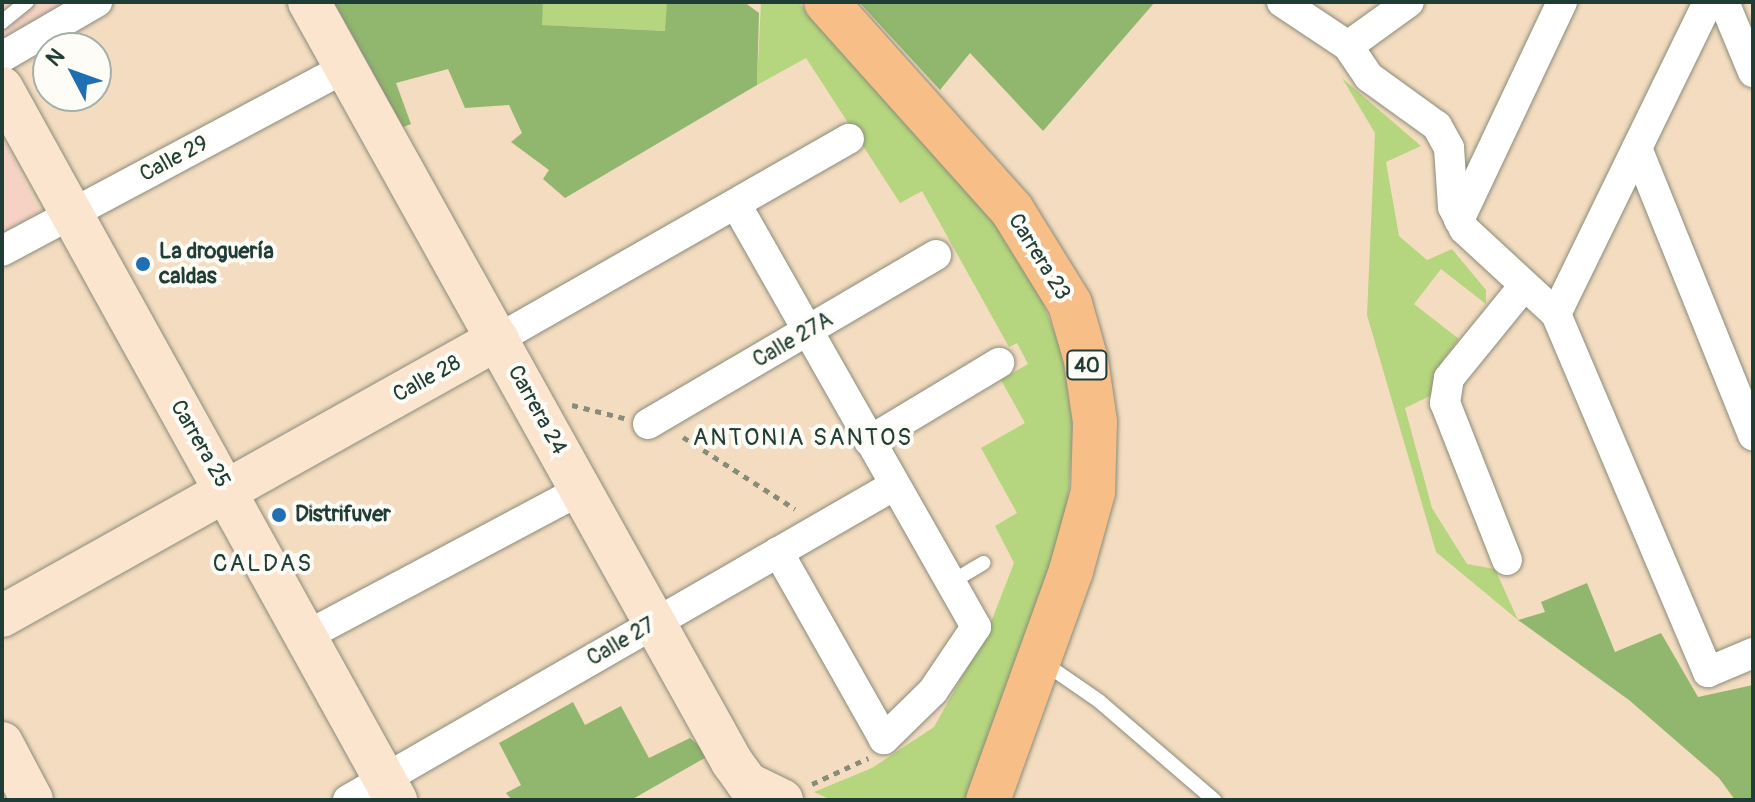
<!DOCTYPE html>
<html>
<head>
<meta charset="utf-8">
<style>
	body { margin:0 }
	#map { position:relative; width:1755px; height:802px; overflow:hidden; background:#f4dcc0; font-family:Pangolin,sans-serif }
	div>[style] { position:absolute }
	.built>* { inset:0; background:#f6d2c5 }
	.green>* { inset:0; background:#b5d67e }
	.forest>* { inset:0; background:#90b76d }
	.path>* { height:5px; margin-top:-2.5px; transform-origin:0; background:repeating-linear-gradient(90deg,#8a8c7a 0 6px,transparent 0 12px) }
	.roads { filter:drop-shadow(0 0 2px #8a8c7a) drop-shadow(0 0 2px #8a8c7a) }
	.lane>* { height:14px; margin:-7px; padding:0 7px; transform-origin:7px; border-radius:7px; background:#fff }
	.street>* { height:30px; margin:-15px; padding:0 15px; transform-origin:15px; border-radius:15px; background:#fff }
	.secondary>* { height:42px; margin:-21px; padding:0 21px; transform-origin:21px; border-radius:21px; background:#fce5cf }
	.highway>* { height:44px; margin:-22px; padding:0 22px; transform-origin:22px; border-radius:22px; background:#f7be88 }
	.dots>* { width:22px; height:22px; translate:-50% -50%; box-sizing:border-box; border:4px solid #fdfcf7; border-radius:50% }
	span { translate:-50% -50%; white-space:nowrap; text-align:center; line-height:1.15; -webkit-text-stroke:8px #fdfcf7; paint-order:stroke }
	.shield-label span { padding:2px 6px; background:#fdfcf7; border:2px solid; border-radius:6px; -webkit-text-stroke-width:0 }
	.shield-label { font-size:20px; color:#1f3d34; font-weight:700 }
	.street-label { font-size:22px; color:#1f3d34 }
	.poi-label { font-size:22px; color:#1f3d34; font-weight:700 }
	.left { translate:0 -50%; text-align:left }
	.neighbourhood-label { font-size:24px; color:#1f3d34; letter-spacing:2px }
	.frame { position:absolute; inset:0; border:4px solid #1f3d34; pointer-events:none }
	.north { position:absolute; left:32px; top:32px; width:80px; height:80px; box-sizing:border-box; background:#fdfcf7; border:2px solid #a4b0a9; border-radius:50%; rotate:311deg; font-size:22px; font-weight:700; line-height:32px; text-align:center; color:#1f3d34 }
	.north::after { content:''; display:block; margin:auto; width:28px; height:36px; background:#1f6fb2; clip-path:polygon(50% 0,100% 100%,50% 72%,0 100%) }
</style>
</head>
<body>
<div id="map">
	<div class="built">
		<div style="clip-path:polygon(2px 2px,61px 2px,63px 5px,2px 37px)"></div>
		<div style="clip-path:polygon(2px 137px,40px 214px,2px 235px)"></div>
	</div>
	<div class="green">
		<div style="clip-path:polygon(543px 2px,667px 2px,666px 31px,541px 25px)"></div>
		<div style="clip-path:polygon(761px 2px,798px 2px,995px 223px,1035px 281px,1062px 353px,1073px 428px,1068px 500px,1047px 583px,970px 800px,831px 800px,814px 792px,872px 768px,934px 727px,988px 630px,1014px 563px,995px 526px,1017px 513px,981px 448px,1025px 423px,1001px 380px,1028px 364px,1017px 343px,1009px 347px,922px 191px,900px 203px,806px 58px,757px 85px)"></div>
		<div style="clip-path:polygon(1342px 78px,1421px 146px,1386px 162px,1399px 236px,1427px 260px,1452px 249px,1486px 290px,1486px 304px,1441px 269px,1414px 304px,1459px 339px,1442px 361px,1432px 395px,1405px 408px,1432px 508px,1467px 564px,1495px 569px,1518px 620px,1436px 552px,1367px 315px,1375px 133px)"></div>
	</div>
	<div class="forest">
		<div style="clip-path:polygon(334px 2px,543px 2px,542px 25px,665px 31px,667px 2px,744px 2px,759px 13px,757px 85px,565px 198px,543px 179px,549px 170px,511px 142px,522px 133px,509px 105px,465px 108px,448px 69px,396px 83px,411px 124px,403px 127px)"></div>
		<div style="clip-path:polygon(859px 2px,1155px 2px,1043px 131px,970px 53px,940px 90px)"></div>
		<div style="clip-path:polygon(1587px 583px,1615px 652px,1661px 633px,1698px 697px,1753px 685px,1753px 800px,1735px 800px,1719px 778px,1629px 700px,1518px 620px,1545px 612px,1541px 602px)"></div>
		<div style="clip-path:polygon(573px 702px,585px 725px,621px 706px,649px 758px,690px 738px,710px 755px,631px 800px,512px 800px,506px 793px,521px 785px,499px 743px)"></div>
	</div>
	<div class="path">
		<div style="left:572px;top:405px;width:54px;rotate:14deg"></div>
		<div style="left:683px;top:437px;width:133px;rotate:32.7deg"></div>
		<div style="left:812px;top:784px;width:62px;rotate:-24.9deg"></div>
	</div>
	<div class="roads">
		<div class="lane">
			<div style="left:2px;top:22px;width:32px;rotate:-39deg"></div>
			<div style="left:950px;top:583px;width:39px;rotate:-31deg"></div>
			<div style="left:1044px;top:663px;width:67px;rotate:34.6deg"></div>
			<div style="left:1099px;top:701px;width:152px;rotate:40.7deg"></div>
		</div>
		<div class="street">
			<div style="left:1282px;top:2px;width:79px;rotate:33.7deg"></div>
			<div style="left:1348px;top:46px;width:37px;rotate:56deg"></div>
			<div style="left:1369px;top:77px;width:84px;rotate:35.8deg"></div>
			<div style="left:1437px;top:126px;width:25px;rotate:61deg"></div>
			<div style="left:1449px;top:148px;width:59px;rotate:86.1deg"></div>
			<div style="left:1453px;top:207px;width:25px;rotate:63deg"></div>
			<div style="left:1464px;top:229px;width:125px;rotate:42.7deg"></div>
			<div style="left:1556px;top:314px;width:389px;rotate:67deg"></div>
			<div style="left:1708px;top:672px;width:49px;rotate:-22.9deg"></div>
			<div style="left:1724px;top:2px;width:76px;rotate:67.5deg"></div>
			<div style="left:1348px;top:46px;width:75px;rotate:-35.8deg"></div>
			<div style="left:2px;top:57px;width:110px;rotate:-30.1deg"></div>
			<div style="left:1637px;top:148px;width:310px;rotate:68deg"></div>
			<div style="left:737px;top:206px;width:484px;rotate:60.4deg"></div>
			<div style="left:976px;top:627px;width:77px;rotate:123.9deg"></div>
			<div style="left:933px;top:691px;width:69px;rotate:135.6deg"></div>
			<div style="left:884px;top:739px;width:215px;rotate:-119.5deg"></div>
			<div style="left:1459px;top:220px;width:241px;rotate:-64.7deg"></div>
			<div style="left:2px;top:251px;width:390px;rotate:-28.1deg"></div>
			<div style="left:1556px;top:314px;width:347px;rotate:-64deg"></div>
			<div style="left:498px;top:339px;width:404px;rotate:-29.7deg"></div>
			<div style="left:648px;top:424px;width:334px;rotate:-30.4deg"></div>
			<div style="left:869px;top:441px;width:152px;rotate:-31deg"></div>
			<div style="left:1507px;top:560px;width:169px;rotate:-111.5deg"></div>
			<div style="left:1445px;top:403px;width:25px;rotate:-81deg"></div>
			<div style="left:1449px;top:378px;width:117px;rotate:-50.9deg"></div>
			<div style="left:306px;top:636px;width:311px;rotate:-28deg"></div>
			<div style="left:348px;top:800px;width:631px;rotate:-29.94deg"></div>
		</div>
		<div class="secondary">
			<div style="left:309px;top:2px;width:870px;rotate:60.9deg"></div>
			<div style="left:732px;top:762px;width:26px;rotate:54deg"></div>
			<div style="left:747px;top:783px;width:39px;rotate:26deg"></div>
			<div style="left:2px;top:88px;width:814px;rotate:61.04deg"></div>
			<div style="left:2px;top:616px;width:568px;rotate:-29.18deg"></div>
			<div style="left:2px;top:743px;width:64px;rotate:62.2deg"></div>
		</div>
		<div class="highway">
			<div style="left:826px;top:2px;width:279px;rotate:48.2deg"></div>
			<div style="left:1012px;top:210px;width:110px;rotate:58.3deg"></div>
			<div style="left:1070px;top:304px;width:58px;rotate:74.1deg"></div>
			<div style="left:1086px;top:360px;width:63px;rotate:81.7deg"></div>
			<div style="left:1095px;top:422px;width:70px;rotate:91.6deg"></div>
			<div style="left:1093px;top:492px;width:82px;rotate:105.6deg"></div>
			<div style="left:1071px;top:571px;width:244px;rotate:109.9deg"></div>
		</div>
	</div>
	<div class="dots">
		<div style="left:143px;top:264px;background:#1f6fb2"></div>
		<div style="left:279px;top:515px;background:#1f6fb2"></div>
	</div>
	<div class="shield-label">
		<span style="left:1087px;top:365px">40</span>
	</div>
	<div class="street-label">
		<span style="left:174px;top:159px;rotate:-28deg">Calle 29</span>
		<span style="left:1039px;top:257px;rotate:58deg">Carrera 23</span>
		<span style="left:793px;top:340px;rotate:-30deg">Calle 27A</span>
		<span style="left:427px;top:379px;rotate:-29deg">Calle 28</span>
		<span style="left:537px;top:410px;rotate:61deg">Carrera 24</span>
		<span style="left:200px;top:444px;rotate:60deg">Carrera 25</span>
		<span style="left:621px;top:642px;rotate:-30deg">Calle 27</span>
	</div>
	<div class="poi-label">
		<span class="left" style="left:159px;top:264px">La droguería<br>caldas</span>
		<span class="left" style="left:295px;top:515px">Distrifuver</span>
	</div>
	<div class="neighbourhood-label">
		<span style="left:803px;top:438px">ANTONIA SANTOS</span>
		<span style="left:263px;top:564px">CALDAS</span>
	</div>
	<div class="frame"></div>
	<div class="north">N</div>
</div>
</body>
</html>
